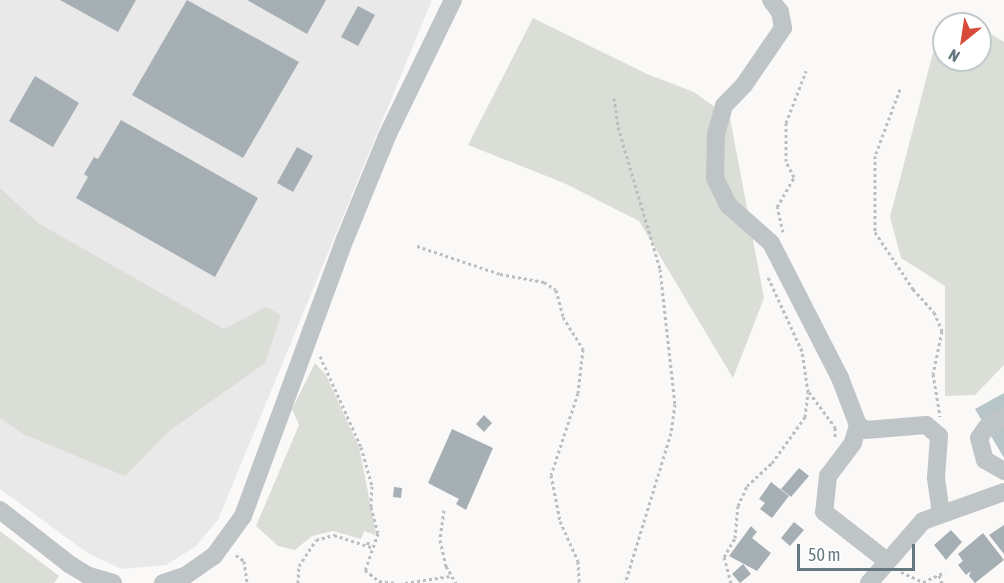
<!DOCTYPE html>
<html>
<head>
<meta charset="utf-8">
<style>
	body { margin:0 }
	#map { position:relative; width:1004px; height:583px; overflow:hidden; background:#faf9f8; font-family:"Asap Condensed",sans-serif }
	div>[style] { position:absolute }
	.built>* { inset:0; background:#e8e9e8 }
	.green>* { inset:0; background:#daded7 }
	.water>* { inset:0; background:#b8c5c8 }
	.building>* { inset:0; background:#a6b0b4 }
	.path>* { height:3px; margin-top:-1.5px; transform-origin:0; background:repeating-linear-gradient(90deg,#babec0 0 3px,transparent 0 6px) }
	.minor>* { height:18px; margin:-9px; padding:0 9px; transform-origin:9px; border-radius:9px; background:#bfc5c7 }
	span { translate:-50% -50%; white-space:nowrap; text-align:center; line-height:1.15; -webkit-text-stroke:6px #fff; paint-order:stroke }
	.north { position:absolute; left:932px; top:12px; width:60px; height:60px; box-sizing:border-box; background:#fff; border:2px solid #c2c9cc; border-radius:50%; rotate:210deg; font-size:16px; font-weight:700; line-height:24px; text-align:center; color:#667980 }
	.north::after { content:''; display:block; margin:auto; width:21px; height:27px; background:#d84b3a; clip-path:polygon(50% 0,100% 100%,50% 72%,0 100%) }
	.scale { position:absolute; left:797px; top:544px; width:118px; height:27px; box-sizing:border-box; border:3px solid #667980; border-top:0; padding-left:8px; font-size:18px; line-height:21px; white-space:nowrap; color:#667980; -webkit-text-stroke:4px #fff; paint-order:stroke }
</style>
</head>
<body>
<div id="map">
	<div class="built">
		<div style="clip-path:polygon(0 0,432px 0,218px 520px,195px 547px,166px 565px,122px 569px,89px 554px,0 489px)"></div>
	</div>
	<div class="green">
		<div style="clip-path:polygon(533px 18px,647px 74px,694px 92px,730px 118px,764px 298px,733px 378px,639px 221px,564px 183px,468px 145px)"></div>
		<div style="clip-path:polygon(941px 22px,961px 24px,944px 24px,944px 60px,980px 60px,980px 27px,1004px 42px,1004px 365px,975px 395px,945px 396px,945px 286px,901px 258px,890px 217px)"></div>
		<div style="clip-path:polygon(0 188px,38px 223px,224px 329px,266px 307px,281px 315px,265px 363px,169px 431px,125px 476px,25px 435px,0 418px)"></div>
		<div style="clip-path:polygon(315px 363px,326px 375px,359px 447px,376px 532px,375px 535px,364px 531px,361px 539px,333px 531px,312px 536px,295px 550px,278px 546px,256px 526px,299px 425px,292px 409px)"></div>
		<div style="clip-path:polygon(0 531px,59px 576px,54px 583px,0 583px)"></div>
	</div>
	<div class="water">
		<div style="clip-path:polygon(1004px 393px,1004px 458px,975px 409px)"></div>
	</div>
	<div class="building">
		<div style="clip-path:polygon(60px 0,136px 0,118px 32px)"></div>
		<div style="clip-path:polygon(187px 0,299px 62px,243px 158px,132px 95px)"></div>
		<div style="clip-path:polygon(247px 0,326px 0,307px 34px)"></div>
		<div style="clip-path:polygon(358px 6px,375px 15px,358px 46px,341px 37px)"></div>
		<div style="clip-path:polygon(35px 76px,79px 103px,53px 147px,9px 121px)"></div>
		<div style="clip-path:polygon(121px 120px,258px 198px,215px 277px,76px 198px,88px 177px,84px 174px,94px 157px,98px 159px)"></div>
		<div style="clip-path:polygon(297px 147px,313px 156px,293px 192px,277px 183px)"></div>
		<div style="clip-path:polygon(484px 415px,492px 423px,484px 432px,476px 424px)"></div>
		<div style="clip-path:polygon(452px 429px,493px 448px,466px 510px,456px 504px,459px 499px,428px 483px)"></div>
		<div style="clip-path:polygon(799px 468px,809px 476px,791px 497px,781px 489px)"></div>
		<div style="clip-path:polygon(771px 482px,789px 496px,772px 518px,760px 509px,765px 503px,759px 499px)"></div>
		<div style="clip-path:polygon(394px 487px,402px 488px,401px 498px,393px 497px)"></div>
		<div style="clip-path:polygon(794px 522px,804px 530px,790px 546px,781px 538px)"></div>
		<div style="clip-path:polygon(1004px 525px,1004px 554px,989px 535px)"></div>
		<div style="clip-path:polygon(751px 526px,757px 532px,752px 538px,771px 553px,757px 571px,729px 556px)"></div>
		<div style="clip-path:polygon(951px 530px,962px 542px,946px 560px,934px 545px)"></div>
		<div style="clip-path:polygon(983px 533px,1004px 560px,975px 583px,969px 576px,971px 571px,966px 575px,958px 565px,963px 561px,958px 554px)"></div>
		<div style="clip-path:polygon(743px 564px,751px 574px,740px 583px,732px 574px)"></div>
	</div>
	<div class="path">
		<div style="left:900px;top:89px;width:72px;rotate:110.5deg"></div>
		<div style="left:875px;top:156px;width:76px;rotate:90deg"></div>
		<div style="left:875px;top:232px;width:69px;rotate:56.3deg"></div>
		<div style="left:913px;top:289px;width:31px;rotate:48deg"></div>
		<div style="left:934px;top:312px;width:21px;rotate:67deg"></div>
		<div style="left:942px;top:331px;width:44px;rotate:101.8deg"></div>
		<div style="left:933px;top:374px;width:43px;rotate:80.5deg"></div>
		<div style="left:614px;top:98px;width:29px;rotate:82deg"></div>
		<div style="left:618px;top:127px;width:148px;rotate:73.5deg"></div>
		<div style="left:660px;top:269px;width:136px;rotate:83.7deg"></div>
		<div style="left:675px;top:404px;width:29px;rotate:98deg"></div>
		<div style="left:671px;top:433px;width:157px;rotate:107deg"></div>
		<div style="left:783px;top:232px;width:26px;rotate:-103deg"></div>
		<div style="left:777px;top:207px;width:34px;rotate:-60deg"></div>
		<div style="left:794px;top:177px;width:18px;rotate:-117deg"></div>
		<div style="left:786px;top:161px;width:38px;rotate:-90deg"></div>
		<div style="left:786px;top:123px;width:56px;rotate:-69deg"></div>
		<div style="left:417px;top:246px;width:88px;rotate:18.6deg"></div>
		<div style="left:500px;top:274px;width:45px;rotate:10.3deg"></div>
		<div style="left:544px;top:282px;width:14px;rotate:34deg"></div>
		<div style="left:556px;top:290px;width:28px;rotate:75deg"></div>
		<div style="left:563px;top:317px;width:38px;rotate:58deg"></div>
		<div style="left:583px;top:349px;width:44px;rotate:96.5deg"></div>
		<div style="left:578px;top:393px;width:86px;rotate:108.2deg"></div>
		<div style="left:551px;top:475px;width:47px;rotate:78.9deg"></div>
		<div style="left:560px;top:521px;width:44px;rotate:65.8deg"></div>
		<div style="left:578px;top:561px;width:22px;rotate:87deg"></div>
		<div style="left:320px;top:356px;width:100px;rotate:65.7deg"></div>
		<div style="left:361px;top:447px;width:41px;rotate:74.2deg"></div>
		<div style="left:372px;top:486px;width:21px;rotate:93deg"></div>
		<div style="left:371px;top:507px;width:27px;rotate:75deg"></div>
		<div style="left:378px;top:533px;width:39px;rotate:109deg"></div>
		<div style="left:365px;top:570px;width:18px;rotate:38deg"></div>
		<div style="left:379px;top:581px;width:17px;rotate:7deg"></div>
		<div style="left:809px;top:392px;width:44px;rotate:53.4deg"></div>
		<div style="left:835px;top:427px;width:12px;rotate:90deg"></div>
		<div style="left:444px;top:510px;width:30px;rotate:98deg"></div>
		<div style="left:440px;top:540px;width:27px;rotate:77deg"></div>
		<div style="left:446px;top:566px;width:20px;rotate:60deg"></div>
		<div style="left:368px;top:545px;width:6px;rotate:-90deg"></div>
		<div style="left:236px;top:555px;width:10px;rotate:37deg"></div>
		<div style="left:244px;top:561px;width:22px;rotate:82deg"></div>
		<div style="left:901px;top:572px;width:24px;rotate:24deg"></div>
		<div style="left:923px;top:582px;width:24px;rotate:-24deg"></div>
		<div style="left:939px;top:575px;width:9px;rotate:69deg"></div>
		<div style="left:298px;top:583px;width:17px;rotate:-87deg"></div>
		<div style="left:299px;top:566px;width:31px;rotate:-57deg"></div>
		<div style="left:316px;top:540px;width:19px;rotate:-16deg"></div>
		<div style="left:334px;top:535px;width:40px;rotate:18deg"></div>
		<div style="left:405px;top:583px;width:46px;rotate:-8.8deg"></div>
		<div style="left:731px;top:583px;width:27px;rotate:-105deg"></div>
		<div style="left:724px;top:557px;width:22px;rotate:-60deg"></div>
		<div style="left:735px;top:538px;width:32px;rotate:-85deg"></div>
		<div style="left:738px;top:506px;width:22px;rotate:-66deg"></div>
		<div style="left:747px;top:486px;width:34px;rotate:-43deg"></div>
		<div style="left:772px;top:463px;width:57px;rotate:-54.3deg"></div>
		<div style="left:805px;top:417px;width:25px;rotate:-83deg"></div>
		<div style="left:808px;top:392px;width:41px;rotate:-98.3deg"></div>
		<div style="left:802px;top:351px;width:84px;rotate:-114.7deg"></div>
	</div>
	<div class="minor">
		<div style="left:771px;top:0;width:15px;rotate:53deg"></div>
		<div style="left:780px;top:12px;width:16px;rotate:79deg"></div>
		<div style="left:783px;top:28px;width:69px;rotate:124.4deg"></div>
		<div style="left:744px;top:85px;width:29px;rotate:134deg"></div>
		<div style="left:724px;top:106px;width:29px;rotate:106deg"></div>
		<div style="left:716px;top:134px;width:44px;rotate:91.3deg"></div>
		<div style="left:715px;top:178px;width:30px;rotate:64deg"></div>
		<div style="left:728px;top:205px;width:57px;rotate:41.5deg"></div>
		<div style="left:771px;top:243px;width:152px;rotate:62.9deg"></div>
		<div style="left:840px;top:378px;width:50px;rotate:69deg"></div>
		<div style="left:858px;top:425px;width:9px;rotate:32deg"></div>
		<div style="left:866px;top:430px;width:60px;rotate:-4.8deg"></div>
		<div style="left:926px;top:425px;width:17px;rotate:40deg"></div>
		<div style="left:939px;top:436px;width:42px;rotate:94.1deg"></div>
		<div style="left:936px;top:478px;width:34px;rotate:82deg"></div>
		<div style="left:1004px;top:417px;width:21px;rotate:149deg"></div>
		<div style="left:986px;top:428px;width:12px;rotate:125deg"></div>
		<div style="left:979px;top:438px;width:23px;rotate:75deg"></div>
		<div style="left:985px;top:460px;width:22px;rotate:30deg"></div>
		<div style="left:858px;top:425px;width:19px;rotate:106deg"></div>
		<div style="left:853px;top:443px;width:41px;rotate:127.1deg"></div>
		<div style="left:828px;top:476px;width:36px;rotate:96deg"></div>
		<div style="left:824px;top:512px;width:80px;rotate:37.9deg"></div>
		<div style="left:0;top:510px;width:88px;rotate:38deg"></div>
		<div style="left:69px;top:564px;width:23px;rotate:31deg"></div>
		<div style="left:89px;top:576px;width:25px;rotate:16deg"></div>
		<div style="left:163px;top:583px;width:23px;rotate:-18deg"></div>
		<div style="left:185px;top:576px;width:35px;rotate:-35deg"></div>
		<div style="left:214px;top:556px;width:49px;rotate:-54.1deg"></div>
		<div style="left:243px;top:516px;width:295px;rotate:-69.8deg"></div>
		<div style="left:345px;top:239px;width:111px;rotate:-67.8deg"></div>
		<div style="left:387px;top:136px;width:151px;rotate:-64.1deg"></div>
		<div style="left:869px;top:583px;width:82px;rotate:-48.9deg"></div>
		<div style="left:923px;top:521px;width:86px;rotate:-19.7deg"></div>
	</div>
	<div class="north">N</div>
	<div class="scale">50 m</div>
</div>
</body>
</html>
